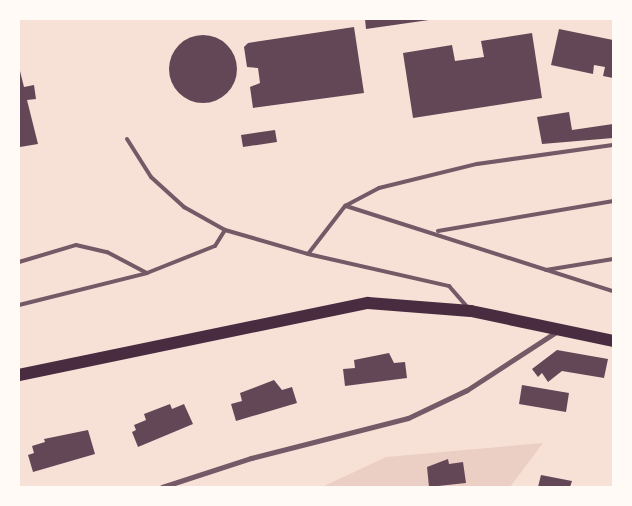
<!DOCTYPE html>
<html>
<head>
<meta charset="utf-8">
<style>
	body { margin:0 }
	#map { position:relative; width:632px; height:506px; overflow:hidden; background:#f7e1d7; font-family:Lato,sans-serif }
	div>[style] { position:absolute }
	.green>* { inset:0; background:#ebcfc5 }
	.building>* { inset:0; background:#644757 }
	.round { border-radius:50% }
	.service>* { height:4px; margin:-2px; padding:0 2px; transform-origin:2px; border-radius:2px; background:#755966 }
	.minor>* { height:5px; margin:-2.5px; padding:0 2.5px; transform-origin:2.5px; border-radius:2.5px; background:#755966 }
	.primary>* { height:12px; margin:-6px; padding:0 6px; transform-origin:6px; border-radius:6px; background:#4a2c40 }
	span { translate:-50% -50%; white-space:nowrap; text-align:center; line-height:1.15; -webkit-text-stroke:4px #fffaf5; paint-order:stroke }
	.frame { position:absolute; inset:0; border:20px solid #fffaf5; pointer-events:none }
</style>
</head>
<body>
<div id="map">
	<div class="green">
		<div style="clip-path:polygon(543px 443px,510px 487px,322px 487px,386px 457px)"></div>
	</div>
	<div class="building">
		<div style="clip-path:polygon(365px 19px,429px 19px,429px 20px,366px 29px)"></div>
		<div style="clip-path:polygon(354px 27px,364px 93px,253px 108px,250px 87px,260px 83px,258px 68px,247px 67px,244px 47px,248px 43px)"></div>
		<div style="clip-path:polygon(559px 29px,613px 40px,613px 78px,603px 76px,605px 67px,594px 65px,593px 74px,551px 65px)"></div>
		<div style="clip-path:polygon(532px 33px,542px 98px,413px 118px,403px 53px,452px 45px,455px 61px,484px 57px,481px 41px)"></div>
		<div class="round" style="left:169px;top:35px;width:68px;height:68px"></div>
		<div style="clip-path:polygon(19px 67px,24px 87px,34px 85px,36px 99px,27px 100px,38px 144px,20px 147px)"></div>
		<div style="clip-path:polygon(569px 112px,572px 130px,613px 124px,613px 138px,542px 144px,537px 117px)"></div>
		<div style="clip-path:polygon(275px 130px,277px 142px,243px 147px,241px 135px)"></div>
		<div style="clip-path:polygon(557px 350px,608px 359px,604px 378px,562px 371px,548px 382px,542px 373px,538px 377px,532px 369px)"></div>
		<div style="clip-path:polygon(389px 353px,394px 363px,405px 362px,407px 378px,345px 386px,343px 369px,355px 368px,354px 360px)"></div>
		<div style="clip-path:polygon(274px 380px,282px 390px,292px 387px,297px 403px,236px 421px,231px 404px,242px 401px,240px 393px)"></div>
		<div style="clip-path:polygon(522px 385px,569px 393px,566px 412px,519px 404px)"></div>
		<div style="clip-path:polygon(170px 404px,172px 409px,184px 404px,193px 424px,138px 447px,132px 432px,136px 430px,134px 425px,146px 420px,144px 414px)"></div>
		<div style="clip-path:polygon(88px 430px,95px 454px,33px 472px,28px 455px,34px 453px,32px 446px,45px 442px,44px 439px)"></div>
		<div style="clip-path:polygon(448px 459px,449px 464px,463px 462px,466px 483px,429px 487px,427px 467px)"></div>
		<div style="clip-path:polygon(541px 475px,572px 481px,570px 487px,538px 487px)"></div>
	</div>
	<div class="service">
		<div style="left:127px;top:139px;width:45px;rotate:57.7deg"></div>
		<div style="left:151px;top:177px;width:45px;rotate:42.3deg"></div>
		<div style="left:184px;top:207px;width:47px;rotate:29.3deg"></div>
		<div style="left:225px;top:230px;width:86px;rotate:16.1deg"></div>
		<div style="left:308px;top:254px;width:61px;rotate:-52.4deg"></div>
		<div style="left:345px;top:206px;width:38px;rotate:-28deg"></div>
		<div style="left:379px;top:188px;width:101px;rotate:-13.8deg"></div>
		<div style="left:477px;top:164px;width:137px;rotate:-8deg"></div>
		<div style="left:346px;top:206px;width:280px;rotate:17.7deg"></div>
		<div style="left:438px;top:231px;width:178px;rotate:-9.7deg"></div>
		<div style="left:308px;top:254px;width:145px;rotate:12.8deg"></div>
		<div style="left:449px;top:286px;width:30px;rotate:49deg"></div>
		<div style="left:19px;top:262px;width:59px;rotate:-16.6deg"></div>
		<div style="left:76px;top:245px;width:32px;rotate:13deg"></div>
		<div style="left:107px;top:252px;width:45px;rotate:27.7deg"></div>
		<div style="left:546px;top:270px;width:68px;rotate:-9.3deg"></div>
		<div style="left:19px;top:305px;width:132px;rotate:-14deg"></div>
		<div style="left:147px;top:273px;width:73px;rotate:-21.7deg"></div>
		<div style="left:215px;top:246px;width:19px;rotate:-58deg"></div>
	</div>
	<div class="minor">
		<div style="left:162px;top:487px;width:94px;rotate:-18deg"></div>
		<div style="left:251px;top:458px;width:162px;rotate:-14.3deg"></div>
		<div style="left:408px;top:418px;width:65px;rotate:-25.4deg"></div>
		<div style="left:467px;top:390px;width:106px;rotate:-33.1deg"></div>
	</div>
	<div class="primary">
		<div style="left:19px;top:375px;width:356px;rotate:-11.7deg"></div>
		<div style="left:368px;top:303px;width:103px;rotate:4.4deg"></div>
		<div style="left:471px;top:311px;width:145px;rotate:11.9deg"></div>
	</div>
	<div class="frame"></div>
</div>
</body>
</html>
